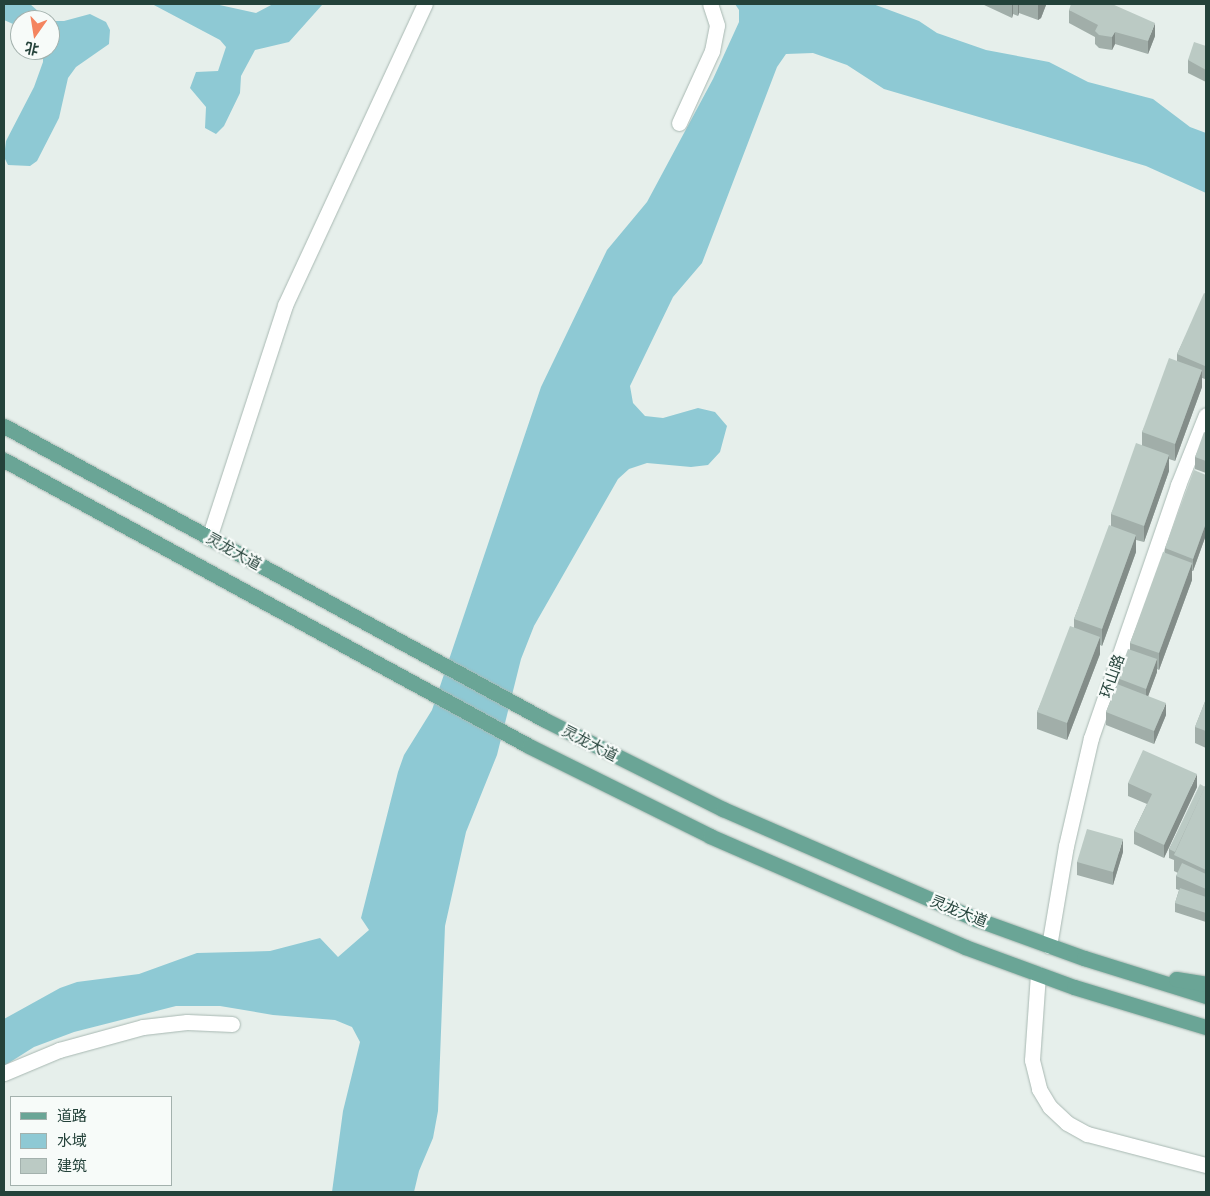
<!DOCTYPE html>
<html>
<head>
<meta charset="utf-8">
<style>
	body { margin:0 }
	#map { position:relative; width:1210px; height:1196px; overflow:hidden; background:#e6efeb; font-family:"Titillium Web","Noto Sans SC",sans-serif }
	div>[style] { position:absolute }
	.water>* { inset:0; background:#8ec9d4 }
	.roads { filter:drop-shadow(0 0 1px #a8b8b2) drop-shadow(0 0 1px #a8b8b2) }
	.minor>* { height:15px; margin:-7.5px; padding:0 7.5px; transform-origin:7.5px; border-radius:7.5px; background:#fff }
	.primary>* { height:15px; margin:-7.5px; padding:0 7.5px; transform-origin:7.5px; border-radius:7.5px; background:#6aa596 }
	.wall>* { inset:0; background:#a1aea9 }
	.shaded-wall>* { inset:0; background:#838d89 }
	.building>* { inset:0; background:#bbcac4 }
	span { translate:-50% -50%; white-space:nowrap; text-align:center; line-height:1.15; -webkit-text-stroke:4.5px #f7fbf9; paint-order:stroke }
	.street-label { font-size:15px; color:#24423a }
	.frame { position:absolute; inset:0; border:5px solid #24423a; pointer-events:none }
	.legend { position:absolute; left:10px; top:1096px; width:162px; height:90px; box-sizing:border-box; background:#f7fbf9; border:1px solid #a3b1ad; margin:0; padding:6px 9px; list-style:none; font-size:15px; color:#24423a }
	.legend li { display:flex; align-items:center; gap:10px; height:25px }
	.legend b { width:25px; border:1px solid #a3b1ad }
	.north { position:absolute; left:10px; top:10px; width:50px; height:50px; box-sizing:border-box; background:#f7fbf9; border:1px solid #a3b1ad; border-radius:50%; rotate:193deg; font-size:14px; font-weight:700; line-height:20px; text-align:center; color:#24423a }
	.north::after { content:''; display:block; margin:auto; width:18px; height:22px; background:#f4845f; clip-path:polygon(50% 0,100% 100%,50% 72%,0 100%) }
</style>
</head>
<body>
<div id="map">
	<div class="water">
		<div style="clip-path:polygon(4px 4px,30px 4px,48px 20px,20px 20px,20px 27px,4px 20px)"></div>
		<div style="clip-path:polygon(152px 4px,215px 4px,256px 13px,273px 4px,322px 5px,289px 42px,255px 50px,241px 76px,240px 93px,224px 126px,216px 134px,205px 128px,206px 107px,190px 88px,196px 72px,218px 71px,226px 47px,220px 40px)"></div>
		<div style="clip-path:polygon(735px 4px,873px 4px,919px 21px,937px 33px,986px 50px,1049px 62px,1088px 82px,1153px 99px,1190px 127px,1206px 133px,1206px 193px,1146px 166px,884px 89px,847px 65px,813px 53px,786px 54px,777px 67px,702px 263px,673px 297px,630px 386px,633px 403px,645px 416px,663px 418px,698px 408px,715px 412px,727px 426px,720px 452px,708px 465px,691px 467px,647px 463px,629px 469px,618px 479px,534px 626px,521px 659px,497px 755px,466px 832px,445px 926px,438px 1111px,433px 1138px,419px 1171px,414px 1192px,332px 1192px,343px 1111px,360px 1042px,352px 1027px,335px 1020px,273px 1015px,220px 1006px,176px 1006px,74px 1032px,34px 1047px,4px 1066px,4px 1019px,60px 988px,77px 982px,139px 974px,197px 953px,270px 951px,320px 938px,338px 957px,369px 930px,361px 918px,398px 772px,404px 755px,432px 710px,541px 387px,607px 250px,647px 202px,713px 79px,739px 22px,739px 10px)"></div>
		<div style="clip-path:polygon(90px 14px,106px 22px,110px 30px,109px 44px,76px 67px,68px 78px,59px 118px,37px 161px,30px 166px,8px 165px,4px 157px,6px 141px,34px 87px,43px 62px,43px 50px,50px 50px,50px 21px,64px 21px)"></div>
	</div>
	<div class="roads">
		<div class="minor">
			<div style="left:679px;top:123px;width:79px;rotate:-65.4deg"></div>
			<div style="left:712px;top:51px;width:26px;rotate:-79deg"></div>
			<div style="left:717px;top:25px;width:22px;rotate:-108deg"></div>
			<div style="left:209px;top:538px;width:245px;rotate:-71.9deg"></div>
			<div style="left:285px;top:305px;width:332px;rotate:-65.1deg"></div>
			<div style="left:1049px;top:946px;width:101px;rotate:-80.4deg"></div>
			<div style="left:1066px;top:846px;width:111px;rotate:-77deg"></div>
			<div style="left:1091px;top:738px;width:268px;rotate:-71deg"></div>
			<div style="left:1178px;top:485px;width:75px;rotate:-68.2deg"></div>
			<div style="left:1038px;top:974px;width:86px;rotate:94deg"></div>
			<div style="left:1032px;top:1060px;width:30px;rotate:76deg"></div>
			<div style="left:1039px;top:1089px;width:21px;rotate:59deg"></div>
			<div style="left:1050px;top:1107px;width:23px;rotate:43deg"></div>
			<div style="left:1067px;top:1123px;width:23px;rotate:29deg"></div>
			<div style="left:1087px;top:1134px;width:123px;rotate:14.6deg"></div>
			<div style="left:4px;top:1073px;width:60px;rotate:-22.7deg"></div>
			<div style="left:59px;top:1050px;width:87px;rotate:-15.3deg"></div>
			<div style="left:143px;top:1027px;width:44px;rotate:-6.5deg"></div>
			<div style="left:187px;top:1022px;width:45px;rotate:2.5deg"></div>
		</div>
		<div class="primary">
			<div style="left:4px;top:426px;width:616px;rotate:28.52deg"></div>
			<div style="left:545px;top:720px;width:199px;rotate:26.6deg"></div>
			<div style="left:723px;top:809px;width:276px;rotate:23.5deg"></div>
			<div style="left:976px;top:919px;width:115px;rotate:19.9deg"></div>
			<div style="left:1084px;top:958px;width:128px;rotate:17.3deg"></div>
			<div style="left:4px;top:460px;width:598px;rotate:28.58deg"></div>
			<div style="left:529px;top:746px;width:202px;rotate:26.4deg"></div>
			<div style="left:710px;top:836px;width:278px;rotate:23.5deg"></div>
			<div style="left:965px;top:947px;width:116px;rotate:20.2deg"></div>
			<div style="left:1074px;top:987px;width:138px;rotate:16.9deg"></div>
			<div style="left:1176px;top:979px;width:30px;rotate:9deg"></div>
		</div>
	</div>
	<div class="wall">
		<div style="clip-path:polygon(982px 4px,1046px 4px,1046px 5px,1041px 18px,1038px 20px,1019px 13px,1018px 16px,1013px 14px,1012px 18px)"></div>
		<div style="clip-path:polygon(1069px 10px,1155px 36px,1148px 54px,1115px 44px,1112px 50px,1099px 48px,1095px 44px,1095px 37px,1069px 23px)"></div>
		<div style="clip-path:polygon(1206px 46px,1206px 82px,1188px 73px,1188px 60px)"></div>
		<div style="clip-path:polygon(1206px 294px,1206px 375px,1205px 379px,1202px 378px,1202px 387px,1175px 461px,1169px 459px,1169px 471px,1144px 542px,1136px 540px,1136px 552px,1102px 646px,1100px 645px,1100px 654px,1067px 740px,1037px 729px,1037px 712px,1074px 627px,1074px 619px,1111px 526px,1111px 514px,1142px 445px,1142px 432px,1177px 361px,1177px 354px)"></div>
		<div style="clip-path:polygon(1206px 433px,1206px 473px,1195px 469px,1195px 457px)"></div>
		<div style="clip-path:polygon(1206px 475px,1206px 535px,1193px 571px,1192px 571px,1192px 580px,1159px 670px,1157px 669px,1157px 672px,1148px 696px,1166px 715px,1154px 744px,1106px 725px,1106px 712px,1117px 684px,1117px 678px,1130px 649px,1130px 643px,1165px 553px,1165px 548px)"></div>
		<div style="clip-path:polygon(1206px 699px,1206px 748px,1195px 743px,1195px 727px)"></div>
		<div style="clip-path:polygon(1128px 783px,1197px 787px,1164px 858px,1134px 844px,1134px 831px,1147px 804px,1128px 796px)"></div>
		<div style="clip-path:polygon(1206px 784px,1206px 922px,1175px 912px,1175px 903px,1179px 890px,1176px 889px,1176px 876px,1178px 873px,1174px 871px,1174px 860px,1169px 858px,1169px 849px)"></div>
		<div style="clip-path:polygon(1123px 852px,1113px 885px,1077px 875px,1077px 862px)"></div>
	</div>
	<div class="shaded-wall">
		<div style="clip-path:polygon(1012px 4px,1013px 4px,1013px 14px,1012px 18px)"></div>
		<div style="clip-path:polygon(1018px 4px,1019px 4px,1019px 13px,1018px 16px)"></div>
		<div style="clip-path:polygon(1038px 4px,1046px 4px,1046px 5px,1041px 18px,1038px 20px)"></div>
		<div style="clip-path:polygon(1155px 23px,1155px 36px,1148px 54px,1148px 41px)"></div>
		<div style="clip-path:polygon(1115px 32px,1115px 44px,1112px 50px,1112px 37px)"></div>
		<div style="clip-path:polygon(1206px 363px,1206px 375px,1205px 379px,1205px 366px)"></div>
		<div style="clip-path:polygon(1202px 370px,1202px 387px,1175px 461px,1175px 444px)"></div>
		<div style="clip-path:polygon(1169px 455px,1169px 471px,1144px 542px,1144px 526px)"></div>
		<div style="clip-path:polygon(1206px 523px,1206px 535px,1193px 571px,1193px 559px)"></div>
		<div style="clip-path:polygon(1136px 535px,1136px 552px,1102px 646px,1102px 629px)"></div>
		<div style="clip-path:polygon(1192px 563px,1192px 580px,1159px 670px,1159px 653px)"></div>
		<div style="clip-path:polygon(1100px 637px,1100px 654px,1067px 740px,1067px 723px)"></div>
		<div style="clip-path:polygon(1157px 659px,1157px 672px,1146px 702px,1146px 689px)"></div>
		<div style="clip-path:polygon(1166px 703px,1166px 715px,1154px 744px,1154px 731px)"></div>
		<div style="clip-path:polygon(1197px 774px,1197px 787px,1164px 858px,1164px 845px)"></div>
		<div style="clip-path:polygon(1123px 839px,1123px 852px,1113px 885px,1113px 872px)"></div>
	</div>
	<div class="building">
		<div style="clip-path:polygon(1071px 4px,1112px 4px,1155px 23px,1148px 41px,1115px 32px,1112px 37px,1099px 35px,1095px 31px,1098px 25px,1069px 10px)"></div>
		<div style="clip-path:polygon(1194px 42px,1206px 46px,1206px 70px,1188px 60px)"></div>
		<div style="clip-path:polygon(1204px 293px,1206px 294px,1206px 363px,1205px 366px,1177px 354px)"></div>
		<div style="clip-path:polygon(1169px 358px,1202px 370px,1175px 444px,1142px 432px)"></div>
		<div style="clip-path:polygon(1204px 432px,1206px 433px,1206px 461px,1195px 457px)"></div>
		<div style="clip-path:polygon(1136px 443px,1169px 455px,1144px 526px,1111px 514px)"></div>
		<div style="clip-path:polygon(1194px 470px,1206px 475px,1206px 523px,1193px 559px,1165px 548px)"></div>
		<div style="clip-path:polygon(1109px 525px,1136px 535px,1102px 629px,1074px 619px)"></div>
		<div style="clip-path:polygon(1163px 552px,1192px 563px,1159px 653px,1130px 643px)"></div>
		<div style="clip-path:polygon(1070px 626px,1100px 637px,1067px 723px,1037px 712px)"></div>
		<div style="clip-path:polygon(1128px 649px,1157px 659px,1146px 689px,1117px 678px)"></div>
		<div style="clip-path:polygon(1117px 684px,1166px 703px,1154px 731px,1106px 712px)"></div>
		<div style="clip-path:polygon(1206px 699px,1206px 731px,1195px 727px)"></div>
		<div style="clip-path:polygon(1143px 750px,1197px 774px,1164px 845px,1134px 831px,1152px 794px,1128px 783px)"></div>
		<div style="clip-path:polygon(1200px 784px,1205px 787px,1175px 852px,1169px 849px)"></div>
		<div style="clip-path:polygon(1206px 784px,1206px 870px,1174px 855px)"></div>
		<div style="clip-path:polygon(1087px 829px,1123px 839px,1113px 872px,1077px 862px)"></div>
		<div style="clip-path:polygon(1182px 863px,1206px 874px,1206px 889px,1176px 876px)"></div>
		<div style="clip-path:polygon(1180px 888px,1206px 897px,1206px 913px,1175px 903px)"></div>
	</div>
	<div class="street-label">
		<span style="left:234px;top:551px;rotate:29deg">灵龙大道</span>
		<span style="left:1112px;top:676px;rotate:-71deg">环山路</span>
		<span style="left:590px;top:743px;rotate:27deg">灵龙大道</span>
		<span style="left:959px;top:911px;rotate:22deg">灵龙大道</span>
	</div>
	<div class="frame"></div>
	<ul class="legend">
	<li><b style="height:6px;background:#6aa596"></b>道路</li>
	<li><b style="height:14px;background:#8ec9d4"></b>水域</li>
	<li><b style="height:14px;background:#bbcac4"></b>建筑</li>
	</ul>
	<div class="north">北</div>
</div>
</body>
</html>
